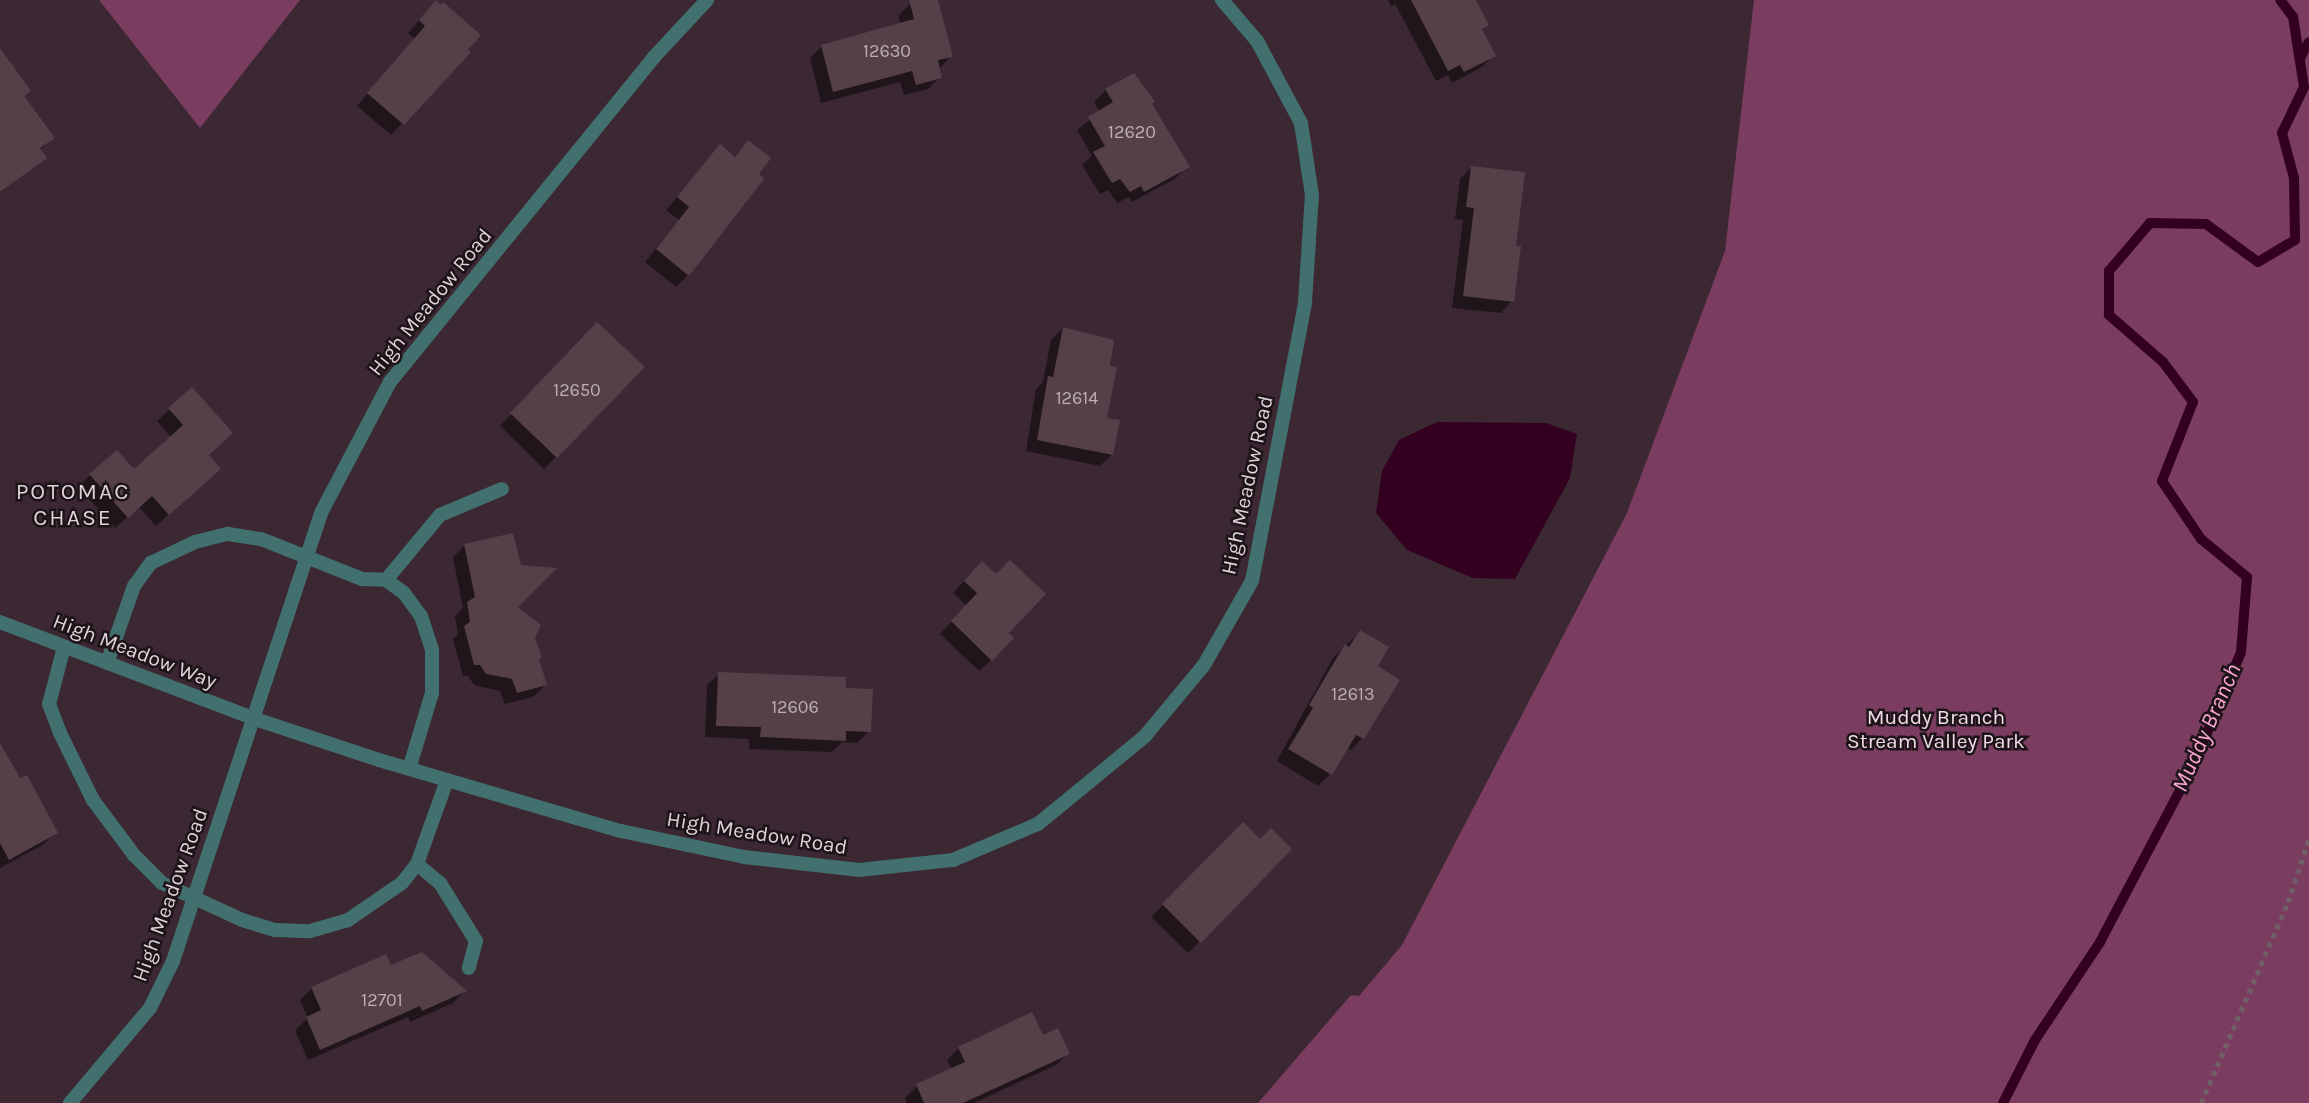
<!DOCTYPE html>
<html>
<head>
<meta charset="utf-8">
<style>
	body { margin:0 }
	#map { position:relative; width:2309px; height:1103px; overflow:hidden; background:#3c2832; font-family:Karla,sans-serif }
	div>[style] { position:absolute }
	.green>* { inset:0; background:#7a3d5f }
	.water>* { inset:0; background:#330020 }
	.shadow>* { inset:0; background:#0007 }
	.stream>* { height:10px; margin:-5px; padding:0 5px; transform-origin:5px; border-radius:5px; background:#330020 }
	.building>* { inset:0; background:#55404a }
	.path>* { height:4.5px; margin-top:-2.25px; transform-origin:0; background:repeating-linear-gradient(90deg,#715f68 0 5px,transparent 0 10px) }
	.service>* { height:14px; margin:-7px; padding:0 7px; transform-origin:7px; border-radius:7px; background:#41706e }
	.minor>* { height:14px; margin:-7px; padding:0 7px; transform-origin:7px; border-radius:7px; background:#41706e }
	span { translate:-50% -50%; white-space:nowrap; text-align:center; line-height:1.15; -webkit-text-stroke:5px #1d1419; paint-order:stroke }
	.number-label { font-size:18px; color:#bcaeb4 }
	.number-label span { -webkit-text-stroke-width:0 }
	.street-label { font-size:21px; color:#dfd2d8 }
	.park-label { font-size:21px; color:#f1dae5 }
	.neighbourhood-label { font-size:23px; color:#dfd2d8; letter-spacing:2px }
	.water-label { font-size:23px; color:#fba4d2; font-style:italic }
</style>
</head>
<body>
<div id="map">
	<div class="green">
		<div style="clip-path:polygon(99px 0,300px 0,200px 128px)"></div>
		<div style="clip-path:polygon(1754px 0,2309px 0,2309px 1103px,1258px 1103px,1351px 995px,1359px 996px,1402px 945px,1627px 513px,1725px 251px)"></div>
	</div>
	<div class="water">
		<div style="clip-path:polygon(1437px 422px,1546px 423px,1577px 434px,1570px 478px,1515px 579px,1473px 578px,1407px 550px,1376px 513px,1382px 471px,1399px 440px)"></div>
	</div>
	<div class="shadow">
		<div style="clip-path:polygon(924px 0,936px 0,951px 56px,940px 68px,940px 77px,928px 89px,904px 95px,900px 82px,821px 103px,810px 58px,822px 46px,901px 24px,898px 16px,910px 4px)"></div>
		<div style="clip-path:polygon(1388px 0,1474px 0,1487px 25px,1481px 31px,1494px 55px,1482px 67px,1452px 83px,1448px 75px,1436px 81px,1395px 4px,1391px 6px)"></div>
		<div style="clip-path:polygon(424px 15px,469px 52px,391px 135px,357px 106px,415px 39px,408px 33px)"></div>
		<div style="clip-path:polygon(0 64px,52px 138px,39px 151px,44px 158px,0 193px)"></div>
		<div style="clip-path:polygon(1133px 76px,1187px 166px,1176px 178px,1132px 202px,1129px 197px,1117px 203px,1108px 190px,1100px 194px,1082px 165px,1092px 156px,1077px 130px,1100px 112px,1094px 102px,1106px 90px)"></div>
		<div style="clip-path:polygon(748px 142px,688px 275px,676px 287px,645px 262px,679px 220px,666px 210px,720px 147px,733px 158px)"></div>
		<div style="clip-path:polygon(1471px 168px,1514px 247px,1512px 301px,1501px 313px,1452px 308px,1463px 220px,1455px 219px,1460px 179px)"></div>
		<div style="clip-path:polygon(597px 325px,642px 367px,544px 469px,500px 426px)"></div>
		<div style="clip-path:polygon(1063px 328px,1105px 419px,1112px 454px,1100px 466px,1026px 451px,1036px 389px,1043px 382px,1051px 340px)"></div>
		<div style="clip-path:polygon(192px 389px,207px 455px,206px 481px,156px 526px,139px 507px,115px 528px,79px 487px,90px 475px,134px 471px,172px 438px,157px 421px)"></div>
		<div style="clip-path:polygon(465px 545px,515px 607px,533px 638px,545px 685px,533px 697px,505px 704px,500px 691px,474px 685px,468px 676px,463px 676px,453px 639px,458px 634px,455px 616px,463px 608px,453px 557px)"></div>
		<div style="clip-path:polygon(970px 575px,1006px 633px,991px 660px,979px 671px,940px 634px,967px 606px,953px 593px)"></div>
		<div style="clip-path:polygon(1360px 632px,1376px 667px,1398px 680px,1362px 738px,1351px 750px,1346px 748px,1330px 774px,1318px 786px,1277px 761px,1333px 658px)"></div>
		<div style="clip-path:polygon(719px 674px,844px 690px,869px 731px,857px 743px,842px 742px,832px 752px,749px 749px,749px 739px,705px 737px,707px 685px)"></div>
		<div style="clip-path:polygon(0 746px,19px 781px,56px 832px,44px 844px,0 868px)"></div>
		<div style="clip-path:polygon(1243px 825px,1260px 841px,1289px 849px,1188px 953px,1151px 917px)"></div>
		<div style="clip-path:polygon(390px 967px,464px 991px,453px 1003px,410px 1022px,408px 1017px,308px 1060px,295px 1030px,308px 1018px,300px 1000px,312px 988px)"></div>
		<div style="clip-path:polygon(1042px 1038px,1068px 1053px,1056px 1065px,974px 1103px,907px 1103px,905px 1098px,917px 1086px,952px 1070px,947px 1060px,959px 1048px)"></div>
	</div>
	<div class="stream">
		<div style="left:2300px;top:58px;width:18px;rotate:-61deg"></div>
		<div style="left:2003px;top:1103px;width:71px;rotate:-63.1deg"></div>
		<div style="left:2035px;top:1040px;width:118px;rotate:-56.4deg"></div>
		<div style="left:2100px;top:942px;width:201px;rotate:-62.2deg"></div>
		<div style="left:2194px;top:764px;width:121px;rotate:-67.2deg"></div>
		<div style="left:2241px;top:652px;width:75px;rotate:-85.4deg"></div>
		<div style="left:2247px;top:577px;width:60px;rotate:-140.4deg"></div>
		<div style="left:2201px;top:539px;width:70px;rotate:-123.9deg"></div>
		<div style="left:2162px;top:481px;width:85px;rotate:-68.6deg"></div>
		<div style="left:2193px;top:402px;width:50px;rotate:-126.9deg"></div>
		<div style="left:2163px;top:362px;width:72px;rotate:-139deg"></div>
		<div style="left:2109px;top:315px;width:44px;rotate:-90deg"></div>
		<div style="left:2109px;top:271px;width:63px;rotate:-49.5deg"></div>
		<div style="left:2150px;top:223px;width:56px;rotate:1deg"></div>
		<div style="left:2206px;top:224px;width:64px;rotate:36.2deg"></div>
		<div style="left:2258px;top:262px;width:43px;rotate:-30.7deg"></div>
		<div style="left:2295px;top:240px;width:62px;rotate:-90.9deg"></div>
		<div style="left:2294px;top:178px;width:47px;rotate:-104.9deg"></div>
		<div style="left:2282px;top:133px;width:51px;rotate:-64.4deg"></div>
		<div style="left:2304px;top:87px;width:71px;rotate:-98.9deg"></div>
		<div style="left:2293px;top:17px;width:21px;rotate:-127deg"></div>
	</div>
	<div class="building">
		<div style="clip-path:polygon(436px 0,441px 5px,443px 2px,481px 35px,468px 50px,471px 52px,404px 125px,367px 93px,425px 26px,419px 20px)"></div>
		<div style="clip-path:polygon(909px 0,938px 0,953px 57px,938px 60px,942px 78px,916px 85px,912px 71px,833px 92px,821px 45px,914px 19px)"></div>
		<div style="clip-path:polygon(1411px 0,1476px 0,1489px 25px,1482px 29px,1496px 56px,1464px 72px,1460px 65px,1448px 71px)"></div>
		<div style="clip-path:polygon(0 48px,31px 91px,24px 96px,55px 138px,40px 148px,47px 158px,0 192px)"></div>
		<div style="clip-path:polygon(1134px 73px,1155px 102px,1152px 104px,1190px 167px,1144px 192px,1141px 186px,1130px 192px,1120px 179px,1112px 183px,1093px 152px,1105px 146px,1088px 117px,1113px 102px,1105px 89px)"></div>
		<div style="clip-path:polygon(748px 140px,771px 158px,759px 174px,764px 179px,689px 276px,656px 249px,689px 207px,677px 197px,720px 144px,735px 157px)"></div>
		<div style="clip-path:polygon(1471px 166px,1525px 172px,1516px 246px,1521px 246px,1514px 302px,1463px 296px,1474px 208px,1466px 207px)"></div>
		<div style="clip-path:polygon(597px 322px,645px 367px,557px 458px,510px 413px)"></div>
		<div style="clip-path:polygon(1063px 327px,1114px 340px,1110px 366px,1117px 367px,1107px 418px,1120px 420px,1113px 455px,1037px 440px,1048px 376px,1053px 377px)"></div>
		<div style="clip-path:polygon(192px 387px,233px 433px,209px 455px,221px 469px,169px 515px,152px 496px,128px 518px,89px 474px,117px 450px,134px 469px,183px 425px,168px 408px)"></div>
		<div style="clip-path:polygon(513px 533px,521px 565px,557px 568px,518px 607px,541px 625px,535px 638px,542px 657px,539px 659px,547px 685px,517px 693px,512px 679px,486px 674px,480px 665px,474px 665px,464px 626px,470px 622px,467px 602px,475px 597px,464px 544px)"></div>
		<div style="clip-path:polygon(1010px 560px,1046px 594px,1009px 633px,1014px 638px,992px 661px,951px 621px,977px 593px,964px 581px,982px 561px,996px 574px)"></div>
		<div style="clip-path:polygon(1360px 630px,1389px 647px,1378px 666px,1400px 680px,1364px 739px,1356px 735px,1332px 775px,1288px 749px,1313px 708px,1309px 705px,1336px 659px,1345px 644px,1349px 647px)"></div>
		<div style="clip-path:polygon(718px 672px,846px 677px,846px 688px,873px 689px,871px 732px,846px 731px,846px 741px,760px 737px,761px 727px,716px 726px)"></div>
		<div style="clip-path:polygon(0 743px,20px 778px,27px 775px,58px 833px,9px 860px,0 843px)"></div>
		<div style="clip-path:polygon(1243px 822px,1260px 839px,1271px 828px,1292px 849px,1201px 943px,1162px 904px)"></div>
		<div style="clip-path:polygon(422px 952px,467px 991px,422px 1011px,420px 1006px,320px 1050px,306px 1017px,321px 1010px,311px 987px,386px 954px,391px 965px)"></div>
		<div style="clip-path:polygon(1032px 1012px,1043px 1035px,1058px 1028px,1070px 1054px,963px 1103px,924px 1103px,916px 1084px,965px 1062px,958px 1047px)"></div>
	</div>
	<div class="path">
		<div style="left:2201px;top:1103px;width:219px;rotate:-66.6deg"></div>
		<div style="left:2288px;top:902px;width:66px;rotate:-71.6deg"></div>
	</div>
	<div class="service">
		<div style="left:386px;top:580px;width:85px;rotate:-50.3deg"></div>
		<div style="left:440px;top:515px;width:67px;rotate:-22.8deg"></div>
		<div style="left:64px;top:647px;width:59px;rotate:104.7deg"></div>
		<div style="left:49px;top:704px;width:31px;rotate:69deg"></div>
		<div style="left:60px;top:733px;width:75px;rotate:63.8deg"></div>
		<div style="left:93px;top:800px;width:69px;rotate:53.3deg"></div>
		<div style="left:134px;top:855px;width:40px;rotate:45deg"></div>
		<div style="left:162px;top:883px;width:88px;rotate:24.8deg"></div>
		<div style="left:242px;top:920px;width:34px;rotate:17deg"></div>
		<div style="left:275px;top:930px;width:35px;rotate:2deg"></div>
		<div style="left:310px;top:931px;width:40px;rotate:-16deg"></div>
		<div style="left:348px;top:920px;width:65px;rotate:-34.4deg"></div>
		<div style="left:402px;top:883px;width:24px;rotate:-52deg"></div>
		<div style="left:417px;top:864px;width:89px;rotate:-70.3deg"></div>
		<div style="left:107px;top:663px;width:82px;rotate:-70.7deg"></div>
		<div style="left:134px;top:586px;width:29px;rotate:-54deg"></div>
		<div style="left:151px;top:563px;width:49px;rotate:-25.5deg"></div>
		<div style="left:195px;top:542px;width:34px;rotate:-14deg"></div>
		<div style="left:228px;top:534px;width:33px;rotate:9deg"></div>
		<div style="left:261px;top:539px;width:109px;rotate:21.6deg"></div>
		<div style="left:362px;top:579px;width:24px;rotate:2deg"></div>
		<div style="left:386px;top:580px;width:22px;rotate:36deg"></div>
		<div style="left:404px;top:593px;width:29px;rotate:54deg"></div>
		<div style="left:421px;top:616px;width:36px;rotate:72deg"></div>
		<div style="left:432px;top:650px;width:43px;rotate:90deg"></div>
		<div style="left:432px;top:693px;width:79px;rotate:106.8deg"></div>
		<div style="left:417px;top:864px;width:30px;rotate:40deg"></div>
		<div style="left:440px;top:883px;width:68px;rotate:58.2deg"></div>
		<div style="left:476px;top:941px;width:28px;rotate:105deg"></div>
	</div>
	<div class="minor">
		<div style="left:0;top:622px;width:273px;rotate:20.8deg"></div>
		<div style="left:255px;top:719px;width:131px;rotate:18.3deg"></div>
		<div style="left:379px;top:760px;width:252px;rotate:16.4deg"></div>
		<div style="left:621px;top:831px;width:126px;rotate:11.9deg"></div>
		<div style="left:744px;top:857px;width:116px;rotate:6.4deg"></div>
		<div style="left:859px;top:870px;width:95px;rotate:-6.1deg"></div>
		<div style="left:953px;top:860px;width:92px;rotate:-23deg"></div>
		<div style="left:1038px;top:824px;width:139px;rotate:-39.4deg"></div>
		<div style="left:1145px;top:736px;width:92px;rotate:-50.3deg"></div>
		<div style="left:1204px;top:665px;width:97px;rotate:-60.3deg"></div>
		<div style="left:1252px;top:581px;width:284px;rotate:-79.2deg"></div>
		<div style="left:1305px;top:302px;width:107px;rotate:-86.3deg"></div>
		<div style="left:1312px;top:195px;width:73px;rotate:-98.7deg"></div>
		<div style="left:1301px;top:123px;width:93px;rotate:-118.2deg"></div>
		<div style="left:1257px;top:41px;width:54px;rotate:-130.5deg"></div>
		<div style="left:70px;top:1103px;width:124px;rotate:-49.9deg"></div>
		<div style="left:150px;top:1008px;width:52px;rotate:-63.9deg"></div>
		<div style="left:173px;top:961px;width:474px;rotate:-71.7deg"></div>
		<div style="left:322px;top:511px;width:146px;rotate:-62.2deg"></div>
		<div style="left:390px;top:382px;width:419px;rotate:-50.9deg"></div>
		<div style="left:654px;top:57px;width:78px;rotate:-47.1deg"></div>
	</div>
	<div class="number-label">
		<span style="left:887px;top:51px">12630</span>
		<span style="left:1132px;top:132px">12620</span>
		<span style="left:577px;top:390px">12650</span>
		<span style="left:1077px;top:398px">12614</span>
		<span style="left:1353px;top:694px">12613</span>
		<span style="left:795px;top:707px">12606</span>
		<span style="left:382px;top:1000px">12701</span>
	</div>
	<div class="street-label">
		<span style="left:430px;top:302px;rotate:-51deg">High Meadow Road</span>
		<span style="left:1247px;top:485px;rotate:-78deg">High Meadow Road</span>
		<span style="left:135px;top:651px;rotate:21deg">High Meadow Way</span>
		<span style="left:757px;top:833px;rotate:9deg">High Meadow Road</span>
		<span style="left:170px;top:895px;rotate:-70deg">High Meadow Road</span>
	</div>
	<div class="park-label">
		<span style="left:1936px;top:729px">Muddy Branch<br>Stream Valley Park</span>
	</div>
	<div class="neighbourhood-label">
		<span style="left:73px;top:505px">POTOMAC<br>CHASE</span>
	</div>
	<div class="water-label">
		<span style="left:2207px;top:728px;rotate:-66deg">Muddy Branch</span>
	</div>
</div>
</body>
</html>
